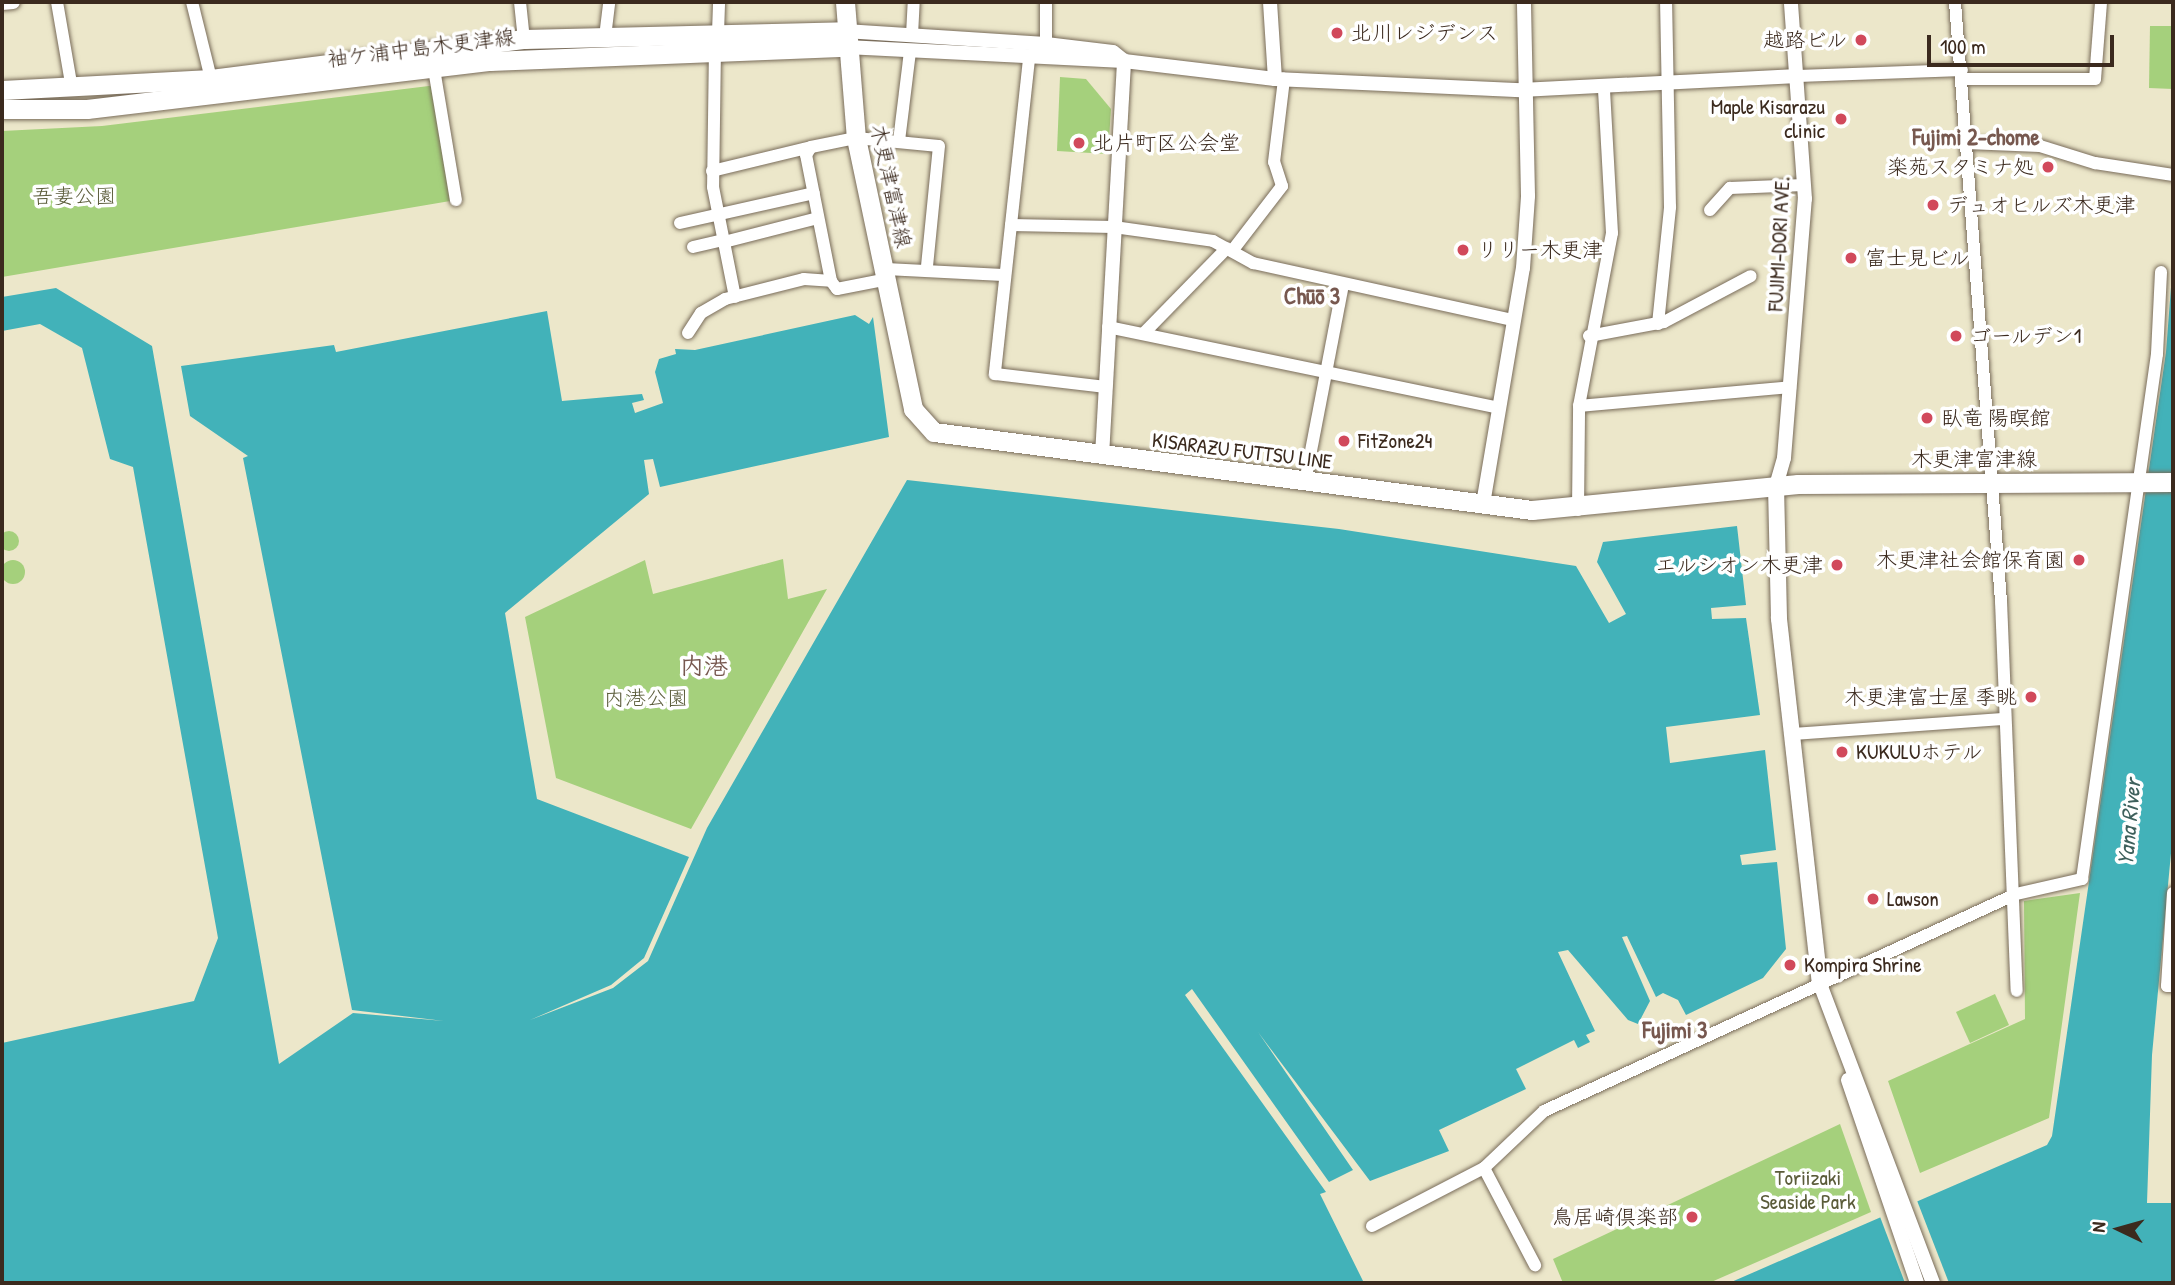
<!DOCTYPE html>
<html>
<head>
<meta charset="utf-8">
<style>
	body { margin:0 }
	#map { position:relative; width:2175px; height:1285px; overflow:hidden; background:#ece7ca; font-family:"Patrick Hand","Klee One",sans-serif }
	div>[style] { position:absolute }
	.green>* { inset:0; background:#a5d07c }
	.round { border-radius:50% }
	.water>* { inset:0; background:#42b2b9 }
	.pier>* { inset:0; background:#ece7ca }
	.roads { filter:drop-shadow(0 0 2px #796c5a) drop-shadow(0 0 2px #796c5a) }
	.minor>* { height:12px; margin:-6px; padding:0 6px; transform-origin:6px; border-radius:6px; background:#fff }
	.tertiary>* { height:14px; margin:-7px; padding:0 7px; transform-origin:7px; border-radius:7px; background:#fff }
	.secondary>* { height:16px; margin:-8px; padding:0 8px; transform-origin:8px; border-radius:8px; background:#fff }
	.primary>* { height:19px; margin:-9.5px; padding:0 9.5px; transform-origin:9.5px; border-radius:9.5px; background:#fff }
	.dots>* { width:19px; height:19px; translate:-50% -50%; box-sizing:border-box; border:4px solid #fff; border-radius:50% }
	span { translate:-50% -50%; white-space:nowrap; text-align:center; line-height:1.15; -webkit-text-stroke:7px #fff; paint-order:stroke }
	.poi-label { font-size:21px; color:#3b2a1e }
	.left { translate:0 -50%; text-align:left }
	.right { translate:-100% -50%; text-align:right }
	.street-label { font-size:21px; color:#3b2a1e }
	.park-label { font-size:21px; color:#5b5c3a }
	.neighbourhood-label { font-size:23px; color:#77584f; font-weight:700 }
	.water-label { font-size:23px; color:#3e605c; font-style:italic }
	.quarter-label { font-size:24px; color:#77584f; font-weight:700 }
	.frame { position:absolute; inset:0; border:4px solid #3b2a1e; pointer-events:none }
	.north { position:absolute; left:2084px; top:1194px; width:70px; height:70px; -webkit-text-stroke:5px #fff; paint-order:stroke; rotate:275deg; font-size:19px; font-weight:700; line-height:28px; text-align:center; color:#3b2a1e }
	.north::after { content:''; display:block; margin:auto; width:24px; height:32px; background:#3b2a1e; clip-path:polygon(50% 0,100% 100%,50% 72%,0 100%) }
	.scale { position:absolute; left:1927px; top:35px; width:187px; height:32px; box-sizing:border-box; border:4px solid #3b2a1e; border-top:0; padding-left:9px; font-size:21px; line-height:24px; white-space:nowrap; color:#3b2a1e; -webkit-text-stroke:5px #fff; paint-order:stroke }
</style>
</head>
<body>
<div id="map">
	<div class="green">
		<div style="clip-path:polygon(2150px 26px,2173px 26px,2173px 89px,2149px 88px)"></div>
		<div style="clip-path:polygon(1060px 77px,1086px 79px,1111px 109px,1108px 154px,1057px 151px)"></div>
		<div style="clip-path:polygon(437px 85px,456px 200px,2px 277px,2px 131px,102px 126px)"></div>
		<div class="round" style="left:-1px;top:531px;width:20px;height:20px"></div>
		<div style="clip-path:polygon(783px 559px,788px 599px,827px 589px,691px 829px,556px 778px,525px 617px,645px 560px,653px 594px)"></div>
		<div class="round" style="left:1px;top:560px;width:24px;height:24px"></div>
		<div style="clip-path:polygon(2080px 893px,2049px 1118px,1920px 1173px,1888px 1081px,2025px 1019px,2024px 901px)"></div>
		<div style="clip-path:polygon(1995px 994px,2009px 1025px,1970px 1043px,1956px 1012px)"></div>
		<div style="clip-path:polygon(1840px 1124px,1871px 1212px,1709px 1283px,1563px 1283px,1553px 1259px)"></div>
	</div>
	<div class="water">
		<div style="clip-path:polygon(2173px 261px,2173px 832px,2152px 1055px,2147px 1203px,2173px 1203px,2173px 1283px,1729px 1283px,2047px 1145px,2052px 1136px,2166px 352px)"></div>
		<div style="clip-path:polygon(56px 288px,152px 346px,279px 1064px,353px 1013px,444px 1021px,352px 1010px,243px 458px,248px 456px,190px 416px,181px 366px,334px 345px,336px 352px,547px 311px,562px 401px,642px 394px,644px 400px,632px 403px,635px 413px,663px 403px,655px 372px,659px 359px,676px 354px,675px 349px,695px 350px,855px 315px,869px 324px,873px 317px,889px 437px,660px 487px,653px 459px,644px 460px,649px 494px,505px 613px,537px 799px,689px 857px,644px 958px,611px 985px,530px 1020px,613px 988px,648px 961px,707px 828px,907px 480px,1339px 529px,1576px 566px,1609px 623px,1626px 614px,1597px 562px,1603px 542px,1737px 526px,1746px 605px,1711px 608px,1712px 619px,1746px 618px,1760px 715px,1666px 727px,1670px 763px,1765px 750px,1776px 850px,1740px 855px,1742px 865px,1777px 862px,1786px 949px,1763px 978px,1686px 1015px,1678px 1000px,1663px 993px,1656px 997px,1627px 936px,1622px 937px,1650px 1001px,1638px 1024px,1628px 1020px,1568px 950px,1558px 952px,1595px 1031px,1586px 1035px,1590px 1042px,1578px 1048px,1574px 1040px,1516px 1069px,1526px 1089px,1439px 1130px,1449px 1151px,1370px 1181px,1258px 1032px,1353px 1170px,1329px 1182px,1192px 989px,1185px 995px,1326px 1192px,1320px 1194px,1364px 1283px,2px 1283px,2px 1043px,194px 1001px,218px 938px,133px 467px,110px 459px,82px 348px,40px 324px,2px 331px,2px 297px)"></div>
	</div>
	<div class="pier">
		<div style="clip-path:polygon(1916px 1198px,1949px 1283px,1905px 1283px,1879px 1214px)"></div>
	</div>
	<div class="roads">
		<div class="minor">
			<div style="left:57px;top:2px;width:88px;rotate:80.2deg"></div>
			<div style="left:192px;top:2px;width:79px;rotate:76.1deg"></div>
			<div style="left:520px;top:2px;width:37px;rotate:84deg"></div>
			<div style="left:1046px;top:2px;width:42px;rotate:90deg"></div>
			<div style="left:1955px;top:2px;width:601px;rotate:85.61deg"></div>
			<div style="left:2001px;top:601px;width:390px;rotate:87.7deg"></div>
			<div style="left:718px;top:33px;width:31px;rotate:-88deg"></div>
			<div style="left:912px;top:35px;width:33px;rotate:-87deg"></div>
			<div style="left:605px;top:37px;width:35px;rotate:-83deg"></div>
			<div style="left:715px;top:48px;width:139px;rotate:90.8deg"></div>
			<div style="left:713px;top:187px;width:112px;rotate:78.7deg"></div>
			<div style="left:1029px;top:59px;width:317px;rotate:96.2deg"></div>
			<div style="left:995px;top:374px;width:112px;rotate:6.7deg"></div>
			<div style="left:433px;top:63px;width:139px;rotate:80.5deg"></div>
			<div style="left:1798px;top:76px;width:164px;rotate:-2.1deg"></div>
			<div style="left:1962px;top:79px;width:133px"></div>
			<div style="left:2095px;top:79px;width:77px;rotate:-85.5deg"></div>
			<div style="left:899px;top:141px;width:91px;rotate:-83deg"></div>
			<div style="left:1967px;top:143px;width:73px;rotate:2.4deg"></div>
			<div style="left:2040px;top:146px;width:58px;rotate:17.2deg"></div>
			<div style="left:2095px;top:163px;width:79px;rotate:8.7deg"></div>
			<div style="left:712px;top:171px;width:102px;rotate:-13.6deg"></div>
			<div style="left:1710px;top:210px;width:30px;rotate:-48deg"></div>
			<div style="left:1730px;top:188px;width:74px;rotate:-2.3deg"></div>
			<div style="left:680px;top:223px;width:137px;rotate:-12.6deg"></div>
			<div style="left:1011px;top:225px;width:103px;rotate:1.1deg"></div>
			<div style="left:1114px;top:227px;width:100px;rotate:8deg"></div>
			<div style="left:1213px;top:241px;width:46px;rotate:28.8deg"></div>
			<div style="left:1253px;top:263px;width:265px;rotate:12.4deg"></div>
			<div style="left:724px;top:242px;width:97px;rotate:-14.3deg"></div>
			<div style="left:693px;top:247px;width:31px;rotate:-13deg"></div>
			<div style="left:1232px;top:251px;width:82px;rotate:-52.4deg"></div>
			<div style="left:1282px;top:186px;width:25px;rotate:-108deg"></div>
			<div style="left:1274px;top:162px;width:84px;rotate:-83.1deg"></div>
			<div style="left:886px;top:269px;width:117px;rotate:2.9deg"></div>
			<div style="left:831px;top:281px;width:128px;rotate:-101.2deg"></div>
			<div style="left:806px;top:155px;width:9px;rotate:-58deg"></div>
			<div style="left:811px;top:147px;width:46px;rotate:-11.3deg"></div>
			<div style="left:856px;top:138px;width:83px;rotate:5.5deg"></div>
			<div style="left:939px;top:146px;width:122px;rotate:95.7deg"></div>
			<div style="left:1658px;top:324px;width:118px;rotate:-84.1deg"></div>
			<div style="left:1670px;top:207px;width:205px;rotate:-91.1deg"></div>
			<div style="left:1108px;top:327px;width:398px;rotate:11.7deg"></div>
			<div style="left:1145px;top:332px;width:117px;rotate:-45.7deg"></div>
			<div style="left:688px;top:333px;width:24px;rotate:-57deg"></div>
			<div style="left:701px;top:313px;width:28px;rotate:-30deg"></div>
			<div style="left:725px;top:299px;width:81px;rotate:-14.2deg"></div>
			<div style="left:804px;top:279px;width:27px;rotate:4deg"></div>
			<div style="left:831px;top:281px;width:10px;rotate:53deg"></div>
			<div style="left:837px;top:289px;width:52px;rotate:-11.1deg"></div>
			<div style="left:1589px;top:336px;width:76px;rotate:-10.6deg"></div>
			<div style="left:1664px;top:322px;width:98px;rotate:-27.9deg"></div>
			<div style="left:1579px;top:406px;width:212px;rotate:-5.1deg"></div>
			<div style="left:1305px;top:482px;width:201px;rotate:-79.1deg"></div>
			<div style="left:1578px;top:510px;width:104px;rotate:-89.4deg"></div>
			<div style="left:1579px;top:406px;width:176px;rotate:-79.2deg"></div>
			<div style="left:1612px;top:233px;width:144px;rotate:-93.2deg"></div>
			<div style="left:1792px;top:734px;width:212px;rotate:-4.1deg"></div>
			<div style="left:2173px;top:893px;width:93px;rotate:93.7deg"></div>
			<div style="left:2167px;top:986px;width:6px"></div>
			<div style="left:1484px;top:1168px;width:110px;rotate:62.3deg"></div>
			<div style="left:1372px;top:1226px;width:126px;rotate:-27.4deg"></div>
			<div style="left:1484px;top:1168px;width:83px;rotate:-43.5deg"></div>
			<div style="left:1544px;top:1111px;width:519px;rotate:-24.69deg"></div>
			<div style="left:2016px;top:894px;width:68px;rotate:-12.8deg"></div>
			<div style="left:2082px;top:879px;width:530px;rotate:-81.87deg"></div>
			<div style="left:2157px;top:354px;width:82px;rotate:-87.2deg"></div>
		</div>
		<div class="tertiary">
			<div style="left:1270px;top:2px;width:77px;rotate:86.3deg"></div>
			<div style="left:2px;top:3px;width:11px;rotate:-5deg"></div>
			<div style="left:845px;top:31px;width:201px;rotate:3.7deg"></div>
			<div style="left:1046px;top:44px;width:67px;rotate:6.8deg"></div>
			<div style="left:1113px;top:52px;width:14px;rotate:39deg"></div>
			<div style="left:846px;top:47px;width:278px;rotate:2.9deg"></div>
			<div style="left:1102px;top:456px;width:396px;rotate:-86.8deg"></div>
			<div style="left:1124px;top:61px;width:152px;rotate:6.8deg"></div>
			<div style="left:1275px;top:79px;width:246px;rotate:2.6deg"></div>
			<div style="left:1521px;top:90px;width:277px;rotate:-2.9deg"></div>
			<div style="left:1776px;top:486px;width:29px;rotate:-74deg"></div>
			<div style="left:1784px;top:458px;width:260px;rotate:-85.4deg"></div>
			<div style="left:1805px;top:199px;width:197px;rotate:-94.1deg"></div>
			<div style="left:1483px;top:504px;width:239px;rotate:-80.4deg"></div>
			<div style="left:1523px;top:268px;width:72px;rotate:-86deg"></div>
			<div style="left:1528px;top:196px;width:194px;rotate:-91.2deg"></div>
			<div style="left:1820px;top:984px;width:320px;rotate:69.3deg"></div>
			<div style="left:1848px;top:1080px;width:214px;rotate:71.2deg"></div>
		</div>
		<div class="secondary">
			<div style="left:1776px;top:486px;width:133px;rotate:88.7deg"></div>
			<div style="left:1779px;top:619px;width:367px;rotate:83.6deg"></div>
		</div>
		<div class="primary">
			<div style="left:845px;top:2px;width:136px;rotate:85.4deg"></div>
			<div style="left:856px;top:138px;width:277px;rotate:78.1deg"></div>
			<div style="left:913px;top:409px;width:31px;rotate:48deg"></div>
			<div style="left:934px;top:432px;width:603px;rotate:7.43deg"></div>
			<div style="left:1532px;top:510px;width:267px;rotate:-5.6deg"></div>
			<div style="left:1798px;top:484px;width:375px;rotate:-0.3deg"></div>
			<div style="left:2px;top:90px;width:209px;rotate:-3deg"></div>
			<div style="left:211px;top:79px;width:316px;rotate:-7.3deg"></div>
			<div style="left:524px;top:39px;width:321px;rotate:-1.4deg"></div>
			<div style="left:2px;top:109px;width:85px"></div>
			<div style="left:87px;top:109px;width:406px;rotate:-6.8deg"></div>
			<div style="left:490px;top:61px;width:356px;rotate:-2.3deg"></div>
		</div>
	</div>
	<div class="dots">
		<div style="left:1337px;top:33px;background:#d1495b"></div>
		<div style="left:1861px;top:40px;background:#d1495b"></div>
		<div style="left:1841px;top:119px;background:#d1495b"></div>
		<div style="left:1079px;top:143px;background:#d1495b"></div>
		<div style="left:2048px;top:167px;background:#d1495b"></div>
		<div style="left:1933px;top:205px;background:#d1495b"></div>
		<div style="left:1463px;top:250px;background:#d1495b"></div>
		<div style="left:1851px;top:258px;background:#d1495b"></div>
		<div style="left:1956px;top:336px;background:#d1495b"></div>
		<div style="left:1927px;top:418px;background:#d1495b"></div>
		<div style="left:1344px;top:441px;background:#d1495b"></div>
		<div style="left:2079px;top:560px;background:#d1495b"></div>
		<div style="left:1837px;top:565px;background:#d1495b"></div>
		<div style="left:2031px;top:697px;background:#d1495b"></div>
		<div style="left:1842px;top:752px;background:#d1495b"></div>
		<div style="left:1873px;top:899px;background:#d1495b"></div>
		<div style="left:1790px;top:965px;background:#d1495b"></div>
		<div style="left:1692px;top:1217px;background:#d1495b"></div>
	</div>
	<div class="poi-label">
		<span class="left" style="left:1351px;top:33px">北川レジデンス</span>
		<span class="right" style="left:1847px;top:40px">越路ビル</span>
		<span class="right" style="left:1825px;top:119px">Maple Kisarazu<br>clinic</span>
		<span class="left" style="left:1093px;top:143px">北片町区公会堂</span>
		<span class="right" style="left:2034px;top:167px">楽苑スタミナ処</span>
		<span class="left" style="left:1947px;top:205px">デュオヒルズ木更津</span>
		<span class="left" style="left:1477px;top:250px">リリー木更津</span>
		<span class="left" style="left:1865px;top:258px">富士見ビル</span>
		<span class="left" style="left:1970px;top:336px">ゴールデン1</span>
		<span class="left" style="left:1941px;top:418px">臥竜 陽瞑館</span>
		<span class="left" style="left:1358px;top:441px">FitZone24</span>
		<span class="right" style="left:2065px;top:560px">木更津社会館保育園</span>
		<span class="right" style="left:1823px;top:565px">エルシオン木更津</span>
		<span class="right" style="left:2017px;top:697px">木更津富士屋 季眺</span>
		<span class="left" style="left:1856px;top:752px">KUKULUホテル</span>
		<span class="left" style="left:1887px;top:899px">Lawson</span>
		<span class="left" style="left:1804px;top:965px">Kompira Shrine</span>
		<span class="right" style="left:1678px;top:1217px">鳥居崎倶楽部</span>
	</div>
	<div class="street-label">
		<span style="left:421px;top:48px;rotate:-7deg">袖ケ浦中島木更津線</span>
		<span style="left:891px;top:186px;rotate:78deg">木更津富津線</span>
		<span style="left:1779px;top:244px;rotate:-87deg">FUJIMI-DORI AVE.</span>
		<span style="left:1242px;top:451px;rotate:7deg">KISARAZU FUTTSU LINE</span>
		<span style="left:1974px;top:459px">木更津富津線</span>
	</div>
	<div class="park-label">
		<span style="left:74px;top:196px">吾妻公園</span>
		<span style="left:646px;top:698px">内港公園</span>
		<span style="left:1808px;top:1190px">Toriizaki<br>Seaside Park</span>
	</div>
	<div class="neighbourhood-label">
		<span style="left:1976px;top:137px">Fujimi 2-chome</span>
		<span style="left:1312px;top:296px">Chūō 3</span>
		<span style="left:1675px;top:1030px">Fujimi 3</span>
	</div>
	<div class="water-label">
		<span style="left:2129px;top:822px;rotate:-85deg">Yana River</span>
	</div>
	<div class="quarter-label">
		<span style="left:704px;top:666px">内港</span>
	</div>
	<div class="frame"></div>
	<div class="north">N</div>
	<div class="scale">100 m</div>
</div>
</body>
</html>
